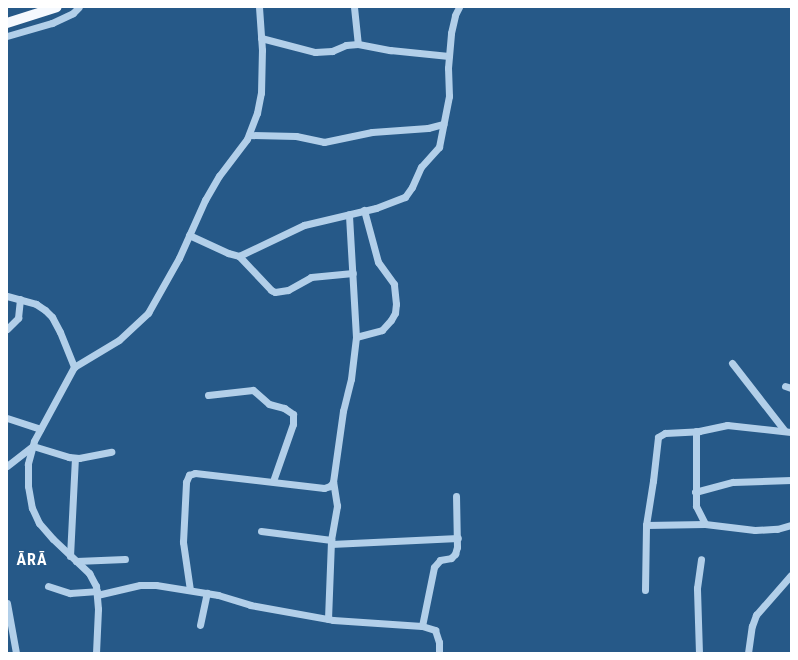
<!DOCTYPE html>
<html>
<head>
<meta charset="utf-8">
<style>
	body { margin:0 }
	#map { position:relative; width:798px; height:660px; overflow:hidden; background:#265988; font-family:"Roboto Condensed",sans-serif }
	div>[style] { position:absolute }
	.minor>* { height:7px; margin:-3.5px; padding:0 3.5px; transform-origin:3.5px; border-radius:3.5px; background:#b2cfe9 }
	.major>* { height:10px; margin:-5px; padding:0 5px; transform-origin:5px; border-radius:5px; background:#f5f9fe }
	span { translate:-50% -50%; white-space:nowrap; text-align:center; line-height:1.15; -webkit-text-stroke:3px #265988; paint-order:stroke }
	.district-label { font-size:16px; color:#fff; font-weight:700; letter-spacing:1px }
	.frame { position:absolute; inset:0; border:8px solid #fff; pointer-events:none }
</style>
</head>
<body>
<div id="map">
	<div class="minor">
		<div style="left:354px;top:7px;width:37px;rotate:84deg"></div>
		<div style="left:7px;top:36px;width:47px;rotate:-16.1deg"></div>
		<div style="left:52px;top:23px;width:23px;rotate:-25deg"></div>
		<div style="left:73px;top:13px;width:8px;rotate:-45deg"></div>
		<div style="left:261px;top:38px;width:56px;rotate:14.5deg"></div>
		<div style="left:315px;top:52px;width:17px;rotate:-3deg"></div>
		<div style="left:332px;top:51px;width:15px;rotate:-23deg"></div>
		<div style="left:346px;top:45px;width:12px;rotate:-5deg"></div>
		<div style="left:358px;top:44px;width:33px;rotate:11deg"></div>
		<div style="left:390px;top:50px;width:59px;rotate:5.8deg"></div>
		<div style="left:249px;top:135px;width:47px;rotate:1.2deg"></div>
		<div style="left:296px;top:136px;width:29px;rotate:12deg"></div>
		<div style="left:324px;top:142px;width:49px;rotate:-11.8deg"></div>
		<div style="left:372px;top:132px;width:56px;rotate:-4.1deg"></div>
		<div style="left:428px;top:128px;width:16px;rotate:-15deg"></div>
		<div style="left:189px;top:235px;width:43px;rotate:24.8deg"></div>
		<div style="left:228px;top:253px;width:11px;rotate:15deg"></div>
		<div style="left:239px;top:256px;width:72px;rotate:-25.5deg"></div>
		<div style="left:304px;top:225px;width:74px;rotate:-13.3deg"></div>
		<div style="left:376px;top:208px;width:31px;rotate:-21deg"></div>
		<div style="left:405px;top:197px;width:12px;rotate:-55deg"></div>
		<div style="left:412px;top:187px;width:22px;rotate:-66deg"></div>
		<div style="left:421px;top:167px;width:27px;rotate:-48deg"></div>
		<div style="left:439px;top:147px;width:52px;rotate:-78.9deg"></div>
		<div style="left:449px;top:96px;width:28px;rotate:-92deg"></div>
		<div style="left:448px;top:68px;width:35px;rotate:-85deg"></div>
		<div style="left:451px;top:33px;width:18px;rotate:-77deg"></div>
		<div style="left:455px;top:15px;width:9px;rotate:-63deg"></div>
		<div style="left:239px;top:256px;width:47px;rotate:46.7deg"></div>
		<div style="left:271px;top:290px;width:4px;rotate:27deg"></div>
		<div style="left:275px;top:292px;width:13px;rotate:-9deg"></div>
		<div style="left:288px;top:290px;width:26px;rotate:-29deg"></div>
		<div style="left:311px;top:277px;width:42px;rotate:-5.4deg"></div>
		<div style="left:7px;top:296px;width:30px;rotate:15deg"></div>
		<div style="left:36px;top:304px;width:11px;rotate:34deg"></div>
		<div style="left:45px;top:310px;width:10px;rotate:45deg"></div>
		<div style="left:52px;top:317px;width:17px;rotate:62deg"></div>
		<div style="left:60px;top:332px;width:38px;rotate:68deg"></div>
		<div style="left:74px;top:367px;width:84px;rotate:118.4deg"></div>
		<div style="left:34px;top:441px;width:24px;rotate:105deg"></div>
		<div style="left:28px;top:464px;width:22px;rotate:90deg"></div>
		<div style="left:28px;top:486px;width:22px;rotate:80deg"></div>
		<div style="left:32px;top:508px;width:17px;rotate:65deg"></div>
		<div style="left:39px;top:523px;width:21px;rotate:49deg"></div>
		<div style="left:53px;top:539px;width:50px;rotate:43.4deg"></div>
		<div style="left:89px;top:573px;width:15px;rotate:62deg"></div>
		<div style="left:96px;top:586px;width:23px;rotate:85deg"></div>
		<div style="left:98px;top:609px;width:44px;rotate:92.6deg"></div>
		<div style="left:7px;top:329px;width:16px;rotate:-45deg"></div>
		<div style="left:18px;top:318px;width:19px;rotate:-84deg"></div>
		<div style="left:356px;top:337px;width:27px;rotate:-15deg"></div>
		<div style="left:382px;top:330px;width:13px;rotate:-48deg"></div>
		<div style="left:391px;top:320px;width:8px;rotate:-60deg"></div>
		<div style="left:395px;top:313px;width:9px;rotate:-84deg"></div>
		<div style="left:396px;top:304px;width:20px;rotate:-96deg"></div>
		<div style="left:394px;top:284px;width:27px;rotate:-126deg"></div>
		<div style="left:378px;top:262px;width:54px;rotate:-105.1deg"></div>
		<div style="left:732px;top:363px;width:86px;rotate:52.1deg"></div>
		<div style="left:74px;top:367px;width:52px;rotate:-31deg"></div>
		<div style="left:119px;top:340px;width:40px;rotate:-43deg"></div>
		<div style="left:148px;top:313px;width:63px;rotate:-60.6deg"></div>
		<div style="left:179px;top:258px;width:64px;rotate:-65.9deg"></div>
		<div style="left:205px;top:200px;width:28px;rotate:-60deg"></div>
		<div style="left:219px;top:176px;width:46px;rotate:-52.9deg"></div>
		<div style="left:247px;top:139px;width:28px;rotate:-69deg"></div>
		<div style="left:257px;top:113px;width:20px;rotate:-79deg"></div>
		<div style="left:261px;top:93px;width:43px;rotate:-88.7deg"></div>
		<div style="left:262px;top:50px;width:43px;rotate:-94deg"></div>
		<div style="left:785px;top:386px;width:6px;rotate:18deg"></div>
		<div style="left:208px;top:395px;width:45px;rotate:-6.3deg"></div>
		<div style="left:253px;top:390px;width:21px;rotate:41deg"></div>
		<div style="left:269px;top:404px;width:16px;rotate:15deg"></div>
		<div style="left:284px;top:408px;width:11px;rotate:34deg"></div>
		<div style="left:293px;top:414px;width:10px;rotate:90deg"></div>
		<div style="left:293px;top:424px;width:60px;rotate:109.3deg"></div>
		<div style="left:7px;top:418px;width:35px;rotate:18deg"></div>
		<div style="left:696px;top:431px;width:75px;rotate:90deg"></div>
		<div style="left:696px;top:506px;width:20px;rotate:63deg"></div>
		<div style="left:7px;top:466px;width:33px;rotate:-38deg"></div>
		<div style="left:33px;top:446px;width:38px;rotate:17deg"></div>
		<div style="left:69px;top:457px;width:10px;rotate:6deg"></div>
		<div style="left:79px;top:458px;width:33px;rotate:-11deg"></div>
		<div style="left:695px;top:492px;width:39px;rotate:-15deg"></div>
		<div style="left:733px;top:482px;width:58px;rotate:-2deg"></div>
		<div style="left:646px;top:525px;width:59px;rotate:-1deg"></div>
		<div style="left:705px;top:524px;width:50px;rotate:6.8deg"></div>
		<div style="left:755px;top:530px;width:22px;rotate:-3deg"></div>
		<div style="left:777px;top:529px;width:15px;rotate:-16deg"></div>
		<div style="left:261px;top:531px;width:71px;rotate:7.3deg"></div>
		<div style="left:331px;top:544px;width:127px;rotate:-2.7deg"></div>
		<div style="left:70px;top:556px;width:98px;rotate:-87.1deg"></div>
		<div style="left:76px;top:561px;width:49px;rotate:-2.3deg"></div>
		<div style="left:48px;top:586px;width:23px;rotate:18deg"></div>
		<div style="left:70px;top:593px;width:27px;rotate:-4deg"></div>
		<div style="left:190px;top:590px;width:49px;rotate:-98.3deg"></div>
		<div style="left:183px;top:542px;width:60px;rotate:-87.1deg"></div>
		<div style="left:186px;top:482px;width:8px;rotate:-67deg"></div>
		<div style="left:189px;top:475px;width:6px;rotate:-18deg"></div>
		<div style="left:195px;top:473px;width:130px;rotate:6.6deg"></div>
		<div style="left:324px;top:488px;width:6px;rotate:-18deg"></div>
		<div style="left:330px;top:486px;width:5px;rotate:-53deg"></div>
		<div style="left:333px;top:482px;width:72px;rotate:-82deg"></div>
		<div style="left:343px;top:411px;width:33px;rotate:-76deg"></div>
		<div style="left:351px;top:379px;width:42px;rotate:-83.2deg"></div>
		<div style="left:356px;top:337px;width:123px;rotate:-93.3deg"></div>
		<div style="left:645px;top:590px;width:65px;rotate:-89.1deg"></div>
		<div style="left:646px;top:525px;width:45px;rotate:-81deg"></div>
		<div style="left:653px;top:481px;width:44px;rotate:-83.5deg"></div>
		<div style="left:658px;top:437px;width:8px;rotate:-30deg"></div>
		<div style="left:665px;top:433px;width:34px;rotate:-3deg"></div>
		<div style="left:699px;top:431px;width:29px;rotate:-12deg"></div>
		<div style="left:727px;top:425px;width:64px;rotate:6.2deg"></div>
		<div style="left:97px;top:595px;width:44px;rotate:-13.1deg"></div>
		<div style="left:140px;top:585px;width:16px"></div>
		<div style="left:156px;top:585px;width:63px;rotate:9.2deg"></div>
		<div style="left:218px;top:595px;width:34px;rotate:17deg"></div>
		<div style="left:250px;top:605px;width:84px;rotate:10.2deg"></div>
		<div style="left:333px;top:620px;width:89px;rotate:3.9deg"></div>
		<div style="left:422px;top:626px;width:14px;rotate:17deg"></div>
		<div style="left:435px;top:630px;width:13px;rotate:72deg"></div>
		<div style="left:439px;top:642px;width:11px;rotate:90deg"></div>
		<div style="left:7px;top:603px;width:51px;rotate:79.8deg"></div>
		<div style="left:328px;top:619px;width:79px;rotate:-87.8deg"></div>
		<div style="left:331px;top:540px;width:35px;rotate:-80deg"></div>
		<div style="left:337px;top:506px;width:24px;rotate:-99deg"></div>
		<div style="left:200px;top:625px;width:33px;rotate:-78deg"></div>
		<div style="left:422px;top:626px;width:60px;rotate:-78.5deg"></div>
		<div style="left:434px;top:567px;width:9px;rotate:-49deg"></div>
		<div style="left:440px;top:560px;width:11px;rotate:-10deg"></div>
		<div style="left:451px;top:558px;width:6px;rotate:-45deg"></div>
		<div style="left:455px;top:554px;width:7px;rotate:-74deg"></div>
		<div style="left:457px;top:547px;width:51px;rotate:-91.1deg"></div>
		<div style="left:699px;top:653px;width:65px;rotate:-91.8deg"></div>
		<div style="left:697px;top:588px;width:29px;rotate:-82deg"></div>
		<div style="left:748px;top:653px;width:27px;rotate:-82deg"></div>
		<div style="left:752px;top:626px;width:12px;rotate:-70deg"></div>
		<div style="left:756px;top:615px;width:53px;rotate:-48.8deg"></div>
	</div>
	<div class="major">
		<div style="left:7px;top:23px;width:52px;rotate:-17.7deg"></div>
	</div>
	<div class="district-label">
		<span style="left:32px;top:560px">ĀRĀ</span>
	</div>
	<div class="frame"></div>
</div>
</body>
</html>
